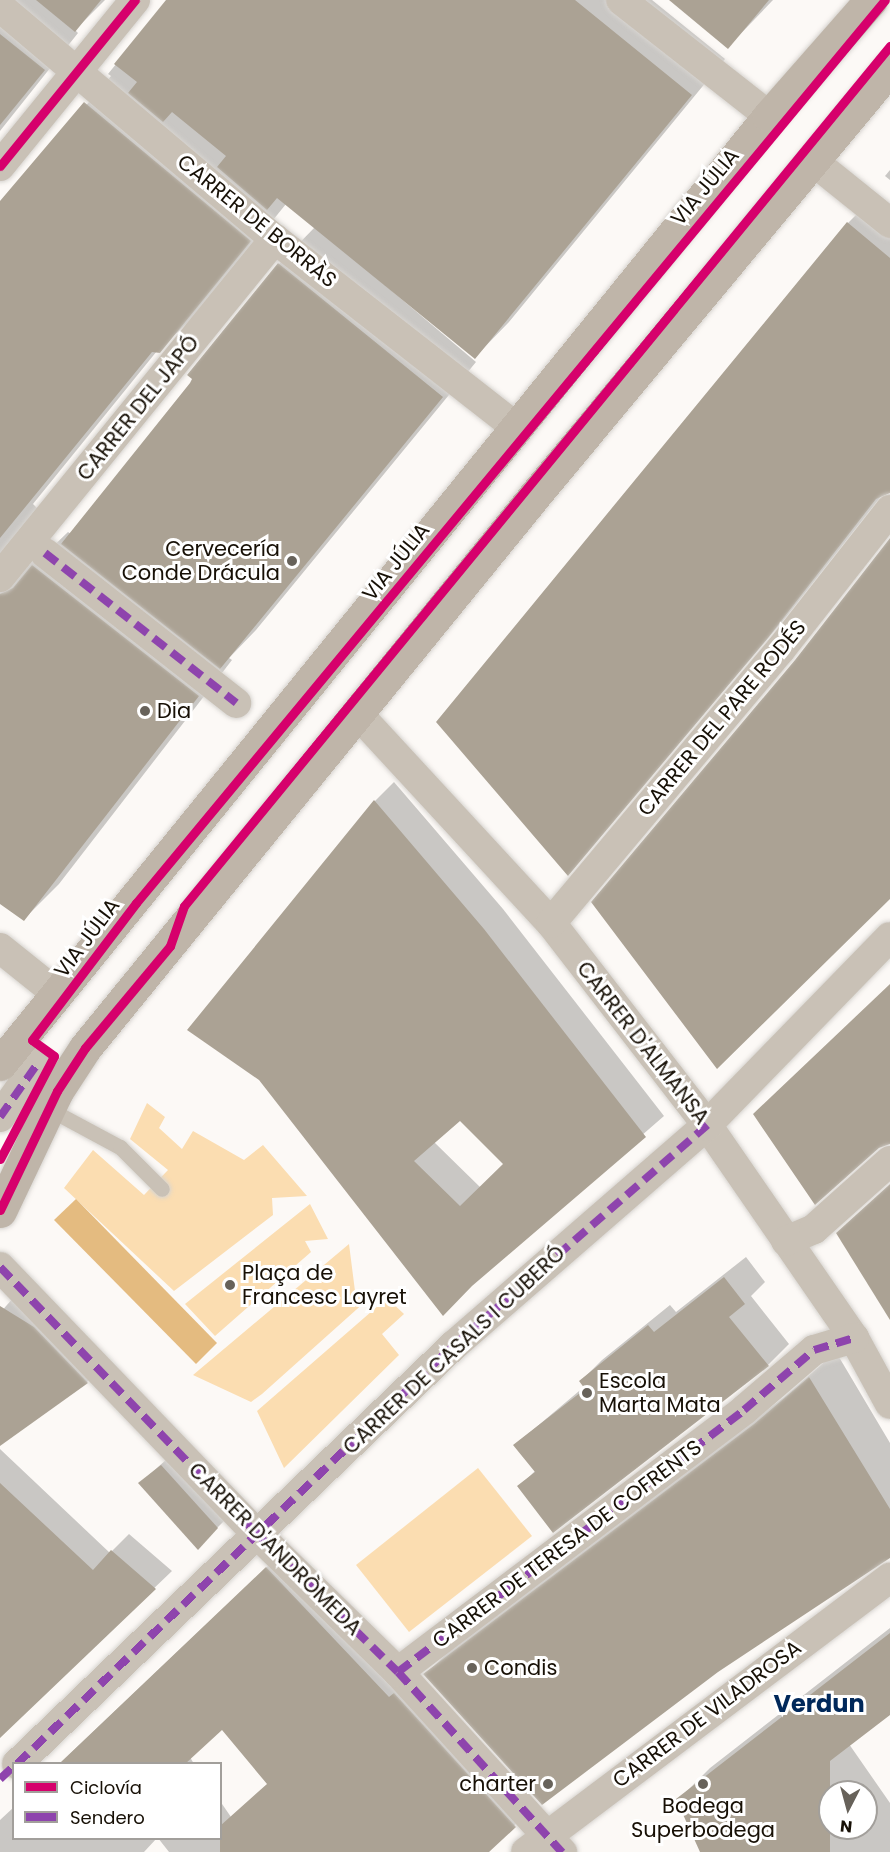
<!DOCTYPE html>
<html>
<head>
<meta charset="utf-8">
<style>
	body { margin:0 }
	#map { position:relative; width:890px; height:1852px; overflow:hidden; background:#fcf9f6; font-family:Poppins,sans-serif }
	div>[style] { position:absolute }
	.green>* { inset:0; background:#fbddb1 }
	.water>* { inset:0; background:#e4bb80 }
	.shadow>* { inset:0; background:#0003 }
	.building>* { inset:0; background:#aba294 }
	.roads { filter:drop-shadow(0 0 2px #d7d4d0) drop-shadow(0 0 2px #d7d4d0) }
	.lane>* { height:15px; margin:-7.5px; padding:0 7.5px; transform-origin:7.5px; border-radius:7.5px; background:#c9c1b6 }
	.street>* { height:30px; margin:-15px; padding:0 15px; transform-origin:15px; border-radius:15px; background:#c9c1b6 }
	.secondary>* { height:33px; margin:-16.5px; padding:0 16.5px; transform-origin:16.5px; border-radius:16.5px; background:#bfb5a9 }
	.quiet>* { height:8px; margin-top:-4px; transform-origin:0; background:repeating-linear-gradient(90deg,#8e44ad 0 15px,transparent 0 23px) }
	.cycleway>* { height:9px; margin:-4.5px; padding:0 4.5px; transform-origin:4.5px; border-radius:4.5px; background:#d6006c }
	.dots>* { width:16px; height:16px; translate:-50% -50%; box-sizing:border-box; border:3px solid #fff; border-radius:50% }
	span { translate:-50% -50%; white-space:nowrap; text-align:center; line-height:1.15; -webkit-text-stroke:6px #fff; paint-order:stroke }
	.street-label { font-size:21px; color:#171006 }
	.poi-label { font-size:21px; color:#171006 }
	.right { translate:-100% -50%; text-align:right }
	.left { translate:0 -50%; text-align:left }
	.quarter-label { font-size:24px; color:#00285a; font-weight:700 }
	.legend { position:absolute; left:12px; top:1762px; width:210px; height:78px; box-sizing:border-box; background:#fff; border:2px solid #a29f9b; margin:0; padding:8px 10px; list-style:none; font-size:18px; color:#171006 }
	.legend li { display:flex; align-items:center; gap:12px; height:30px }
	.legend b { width:30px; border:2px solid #a29f9b }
	.north { position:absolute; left:818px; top:1780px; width:60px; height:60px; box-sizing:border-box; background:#fff; border:2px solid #a29f9b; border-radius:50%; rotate:186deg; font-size:16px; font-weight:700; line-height:24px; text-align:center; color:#171006 }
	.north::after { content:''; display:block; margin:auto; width:21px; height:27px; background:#67625a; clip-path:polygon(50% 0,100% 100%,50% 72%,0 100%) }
</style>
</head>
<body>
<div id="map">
	<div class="green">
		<div style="clip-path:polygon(147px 1103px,165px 1117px,159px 1128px,182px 1149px,193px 1131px,244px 1160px,263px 1145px,307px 1196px,272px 1198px,273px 1215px,174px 1291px,64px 1188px,93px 1150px,144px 1195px,168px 1170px,130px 1139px)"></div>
		<div style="clip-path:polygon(310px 1204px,328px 1239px,305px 1241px,311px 1252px,215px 1336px,185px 1304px)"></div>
		<div style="clip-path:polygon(349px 1244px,355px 1291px,366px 1301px,262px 1394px,251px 1402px,193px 1375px)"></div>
		<div style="clip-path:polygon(387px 1298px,404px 1314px,382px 1334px,399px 1355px,284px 1468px,257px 1411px)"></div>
		<div style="clip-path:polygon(478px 1468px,532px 1536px,409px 1632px,356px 1565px)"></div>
	</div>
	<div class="water">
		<div style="clip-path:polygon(76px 1199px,217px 1343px,196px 1364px,54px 1220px)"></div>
	</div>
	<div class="shadow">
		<div style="clip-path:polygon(0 0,105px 0,75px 30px,78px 33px,0 131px)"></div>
		<div style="clip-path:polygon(evenodd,168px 0,652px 0,725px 59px,509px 322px,475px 357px,341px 248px,476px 362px,256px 630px,229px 658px,232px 660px,59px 884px,24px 919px,0 902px,0 207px,111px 76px,108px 74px,168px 0,286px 204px,315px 227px,279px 264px,192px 384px,71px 534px,68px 532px,40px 559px,38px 509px,33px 504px,157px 351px,195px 316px,286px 204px)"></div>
		<div style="clip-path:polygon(671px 0,773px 0,728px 47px)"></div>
		<div style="clip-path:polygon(890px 170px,890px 180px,885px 176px)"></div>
		<div style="clip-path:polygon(867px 204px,890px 223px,890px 492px,882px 495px,786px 617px,568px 874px,848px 223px)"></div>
		<div style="clip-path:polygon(evenodd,394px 782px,503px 909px,664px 1116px,478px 1278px,260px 1079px,375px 801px,394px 782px,460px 1119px,505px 1164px,481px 1188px,434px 1142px,460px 1119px)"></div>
		<div style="clip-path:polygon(746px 1257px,765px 1282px,751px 1296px,789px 1344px,768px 1365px,554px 1531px,519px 1487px,536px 1470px,515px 1445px,585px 1386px,581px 1381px,602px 1360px,670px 1305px,676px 1312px)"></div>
		<div style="clip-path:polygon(20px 1290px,103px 1365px,87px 1382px,0 1444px,0 1313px)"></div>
		<div style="clip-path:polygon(836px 1352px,890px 1443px,890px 1557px,717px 1671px,426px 1674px,452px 1648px,783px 1398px)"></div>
		<div style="clip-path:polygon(0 1449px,110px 1553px,129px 1534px,172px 1571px,0 1736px)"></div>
		<div style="clip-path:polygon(176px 1451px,232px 1513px,198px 1547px,140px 1483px)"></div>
		<div style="clip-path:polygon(287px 1548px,535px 1806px,486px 1852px,169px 1852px,158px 1838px,220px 1838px,220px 1801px,231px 1817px,269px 1783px,222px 1728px,190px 1757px,194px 1764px,59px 1764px)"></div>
		<div style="clip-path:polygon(evenodd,890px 1628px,890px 1713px,849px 1744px,890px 1803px,890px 1852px,701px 1852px,678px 1800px,710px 1768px,890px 1628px,830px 1792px,866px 1792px,866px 1828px,830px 1828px,830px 1792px)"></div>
		<div style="clip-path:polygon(14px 1807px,14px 1838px,157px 1838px,144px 1852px,0 1852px,0 1820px)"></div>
	</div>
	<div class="building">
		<div style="clip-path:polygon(36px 0,101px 0,75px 32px)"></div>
		<div style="clip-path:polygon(166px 0,575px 0,692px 95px,475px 359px,277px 198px,267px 210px,217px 167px,226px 156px,172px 112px,163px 122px,128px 93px,137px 82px,114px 64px)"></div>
		<div style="clip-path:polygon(669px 0,769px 0,728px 49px)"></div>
		<div style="clip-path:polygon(0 34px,45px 70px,0 125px)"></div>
		<div style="clip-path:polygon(84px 102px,251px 241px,160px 353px,152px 352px,0 538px,0 201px)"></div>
		<div style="clip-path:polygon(847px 222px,890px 258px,890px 493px,876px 499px,768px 638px,568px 876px,436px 722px)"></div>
		<div style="clip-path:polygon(278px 263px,443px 397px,220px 669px,61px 544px,190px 383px,192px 379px,187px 375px)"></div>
		<div style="clip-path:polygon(890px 538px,890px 899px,717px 1069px,591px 902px,795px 660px)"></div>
		<div style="clip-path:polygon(32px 565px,199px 696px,24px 921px,0 904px,0 594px,13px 588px)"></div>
		<div style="clip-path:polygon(evenodd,374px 800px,484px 929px,646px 1137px,472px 1286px,443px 1316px,259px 1080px,187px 1030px,374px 800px,460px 1121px,503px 1164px,460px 1206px,414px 1161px,460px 1121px)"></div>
		<div style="clip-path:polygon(890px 984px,890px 1144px,879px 1148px,815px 1205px,753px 1114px)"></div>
		<div style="clip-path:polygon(890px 1184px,890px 1320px,836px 1233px)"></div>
		<div style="clip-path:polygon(724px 1277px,745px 1304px,729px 1317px,769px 1366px,553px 1533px,517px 1486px,535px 1472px,513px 1445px,585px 1389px,579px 1381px,648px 1325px,654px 1332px)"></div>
		<div style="clip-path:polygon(0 1306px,34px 1327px,88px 1383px,0 1446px)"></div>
		<div style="clip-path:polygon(809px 1377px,890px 1509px,890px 1558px,718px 1672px,542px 1805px,423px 1674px,754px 1424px)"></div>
		<div style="clip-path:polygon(161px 1465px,218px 1528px,198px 1550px,138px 1483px)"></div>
		<div style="clip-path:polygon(0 1483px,93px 1570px,111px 1550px,156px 1589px,0 1738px)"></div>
		<div style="clip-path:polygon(266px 1567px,389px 1697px,394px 1693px,516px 1827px,489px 1852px,220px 1852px,220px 1826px,267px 1784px,222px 1730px,185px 1764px,59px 1764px)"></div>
		<div style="clip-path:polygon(890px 1633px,890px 1715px,830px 1761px,830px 1852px,700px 1852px,676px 1799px)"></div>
	</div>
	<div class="roads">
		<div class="lane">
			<div style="left:49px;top:1109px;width:81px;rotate:28.2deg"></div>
			<div style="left:120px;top:1147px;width:59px;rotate:45deg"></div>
		</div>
		<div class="street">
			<div style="left:621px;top:0;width:188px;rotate:38.1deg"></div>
			<div style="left:0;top:7px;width:360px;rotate:40.2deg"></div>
			<div style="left:275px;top:239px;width:308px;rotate:38deg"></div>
			<div style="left:813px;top:161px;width:99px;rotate:38.8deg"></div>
			<div style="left:0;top:166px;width:214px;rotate:-50.9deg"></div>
			<div style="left:45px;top:553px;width:243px;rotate:38.1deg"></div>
			<div style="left:0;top:577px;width:436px;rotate:-50.9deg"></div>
			<div style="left:357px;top:713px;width:286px;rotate:47.3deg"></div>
			<div style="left:551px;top:923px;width:255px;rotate:52.3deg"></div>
			<div style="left:707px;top:1125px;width:259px;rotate:55.4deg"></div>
			<div style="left:854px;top:1338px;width:75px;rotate:61.4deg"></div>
			<div style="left:551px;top:923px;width:358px;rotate:-50deg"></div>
			<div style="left:781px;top:649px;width:177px;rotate:-51.9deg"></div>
			<div style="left:0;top:948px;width:70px;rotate:38.7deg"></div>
			<div style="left:0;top:1117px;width:66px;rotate:-54.9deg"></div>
			<div style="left:786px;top:1241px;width:30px;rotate:-23deg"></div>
			<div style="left:814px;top:1229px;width:102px;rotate:-41.8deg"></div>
			<div style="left:0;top:1267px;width:371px;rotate:46.1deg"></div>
			<div style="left:257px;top:1534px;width:197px;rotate:44.4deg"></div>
			<div style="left:398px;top:1672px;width:244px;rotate:47.7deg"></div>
			<div style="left:398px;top:1672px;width:434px;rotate:-37.1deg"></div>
			<div style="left:744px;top:1410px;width:92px;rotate:-40.6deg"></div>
			<div style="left:814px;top:1350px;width:42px;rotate:-16.7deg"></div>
			<div style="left:17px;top:1764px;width:604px;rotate:-43.79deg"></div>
			<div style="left:453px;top:1346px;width:337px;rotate:-41deg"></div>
			<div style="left:707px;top:1125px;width:262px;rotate:-45.8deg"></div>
			<div style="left:526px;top:1852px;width:456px;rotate:-37deg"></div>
		</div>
		<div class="secondary">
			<div style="left:0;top:1064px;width:1221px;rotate:-50.95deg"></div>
			<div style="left:769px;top:116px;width:154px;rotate:-48.7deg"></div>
			<div style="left:0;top:1211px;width:133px;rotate:-64.6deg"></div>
			<div style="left:57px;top:1091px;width:51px;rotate:-56.9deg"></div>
			<div style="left:85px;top:1048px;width:713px;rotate:-50.86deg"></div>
			<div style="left:535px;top:495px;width:555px;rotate:-50.26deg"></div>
		</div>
	</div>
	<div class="quiet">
		<div style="left:45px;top:553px;width:243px;rotate:38.1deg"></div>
		<div style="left:0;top:1117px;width:66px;rotate:-54.9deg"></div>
		<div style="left:0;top:1267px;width:371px;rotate:46.1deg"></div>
		<div style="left:257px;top:1534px;width:197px;rotate:44.4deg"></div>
		<div style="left:398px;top:1672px;width:244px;rotate:47.7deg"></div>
		<div style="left:398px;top:1672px;width:434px;rotate:-37.1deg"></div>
		<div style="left:744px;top:1410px;width:92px;rotate:-40.6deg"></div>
		<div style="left:814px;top:1350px;width:42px;rotate:-16.7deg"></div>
		<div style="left:17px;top:1764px;width:604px;rotate:-43.79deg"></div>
		<div style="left:453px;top:1346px;width:337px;rotate:-41deg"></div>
		<div style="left:0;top:1779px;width:19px;rotate:-43deg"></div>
	</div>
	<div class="cycleway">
		<div style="left:0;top:166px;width:214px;rotate:-50.9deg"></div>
		<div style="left:0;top:1159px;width:116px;rotate:-62.3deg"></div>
		<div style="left:54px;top:1056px;width:27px;rotate:-144deg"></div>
		<div style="left:32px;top:1040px;width:172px;rotate:-52.8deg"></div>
		<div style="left:136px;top:903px;width:1173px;rotate:-50.33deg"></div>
		<div style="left:0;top:1210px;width:132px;rotate:-64.4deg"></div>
		<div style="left:57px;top:1091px;width:51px;rotate:-56.9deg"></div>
		<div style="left:85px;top:1048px;width:133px;rotate:-50.2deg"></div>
		<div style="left:170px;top:946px;width:42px;rotate:-70.7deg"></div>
		<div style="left:184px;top:906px;width:1113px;rotate:-50.62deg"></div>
	</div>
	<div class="dots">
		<div style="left:292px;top:561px;background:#67625a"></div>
		<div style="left:145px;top:711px;background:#67625a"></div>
		<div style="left:230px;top:1285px;background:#67625a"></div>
		<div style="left:587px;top:1393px;background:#67625a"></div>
		<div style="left:472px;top:1668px;background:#67625a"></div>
		<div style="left:548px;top:1784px;background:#67625a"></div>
		<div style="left:703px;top:1784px;background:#67625a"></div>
	</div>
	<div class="street-label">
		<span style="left:705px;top:187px;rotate:-50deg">VIA JÚLIA</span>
		<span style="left:257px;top:221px;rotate:39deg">CARRER DE BORRÀS</span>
		<span style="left:138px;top:408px;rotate:-51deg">CARRER DEL JAPÓ</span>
		<span style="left:396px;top:562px;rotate:-51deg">VIA JÚLIA</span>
		<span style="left:722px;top:718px;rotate:-50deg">CARRER DEL PARE RODÉS</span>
		<span style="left:87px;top:938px;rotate:-53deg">VIA JÚLIA</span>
		<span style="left:643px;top:1043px;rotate:52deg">CARRER D'ALMANSA</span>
		<span style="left:454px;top:1350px;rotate:-43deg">CARRER DE CASALS I CUBERÓ</span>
		<span style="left:567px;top:1544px;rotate:-37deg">CARRER DE TERESA DE COFRENTS</span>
		<span style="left:275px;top:1549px;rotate:45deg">CARRER D'ANDRÒMEDA</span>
		<span style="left:707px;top:1714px;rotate:-37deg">CARRER DE VILADROSA</span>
	</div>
	<div class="poi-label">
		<span class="right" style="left:280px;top:561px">Cervecería<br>Conde Drácula</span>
		<span class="left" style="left:157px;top:711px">Dia</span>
		<span class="left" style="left:242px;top:1285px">Plaça de<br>Francesc Layret</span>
		<span class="left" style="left:599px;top:1393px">Escola<br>Marta Mata</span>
		<span class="left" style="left:484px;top:1668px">Condis</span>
		<span class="right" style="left:536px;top:1784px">charter</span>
		<span style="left:703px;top:1818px">Bodega<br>Superbodega</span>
	</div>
	<div class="quarter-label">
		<span style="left:819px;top:1704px">Verdun</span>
	</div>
	<ul class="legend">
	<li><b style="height:8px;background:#d6006c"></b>Ciclovía</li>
	<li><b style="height:8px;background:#8e44ad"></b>Sendero</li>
	</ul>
	<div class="north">N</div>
</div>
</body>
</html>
